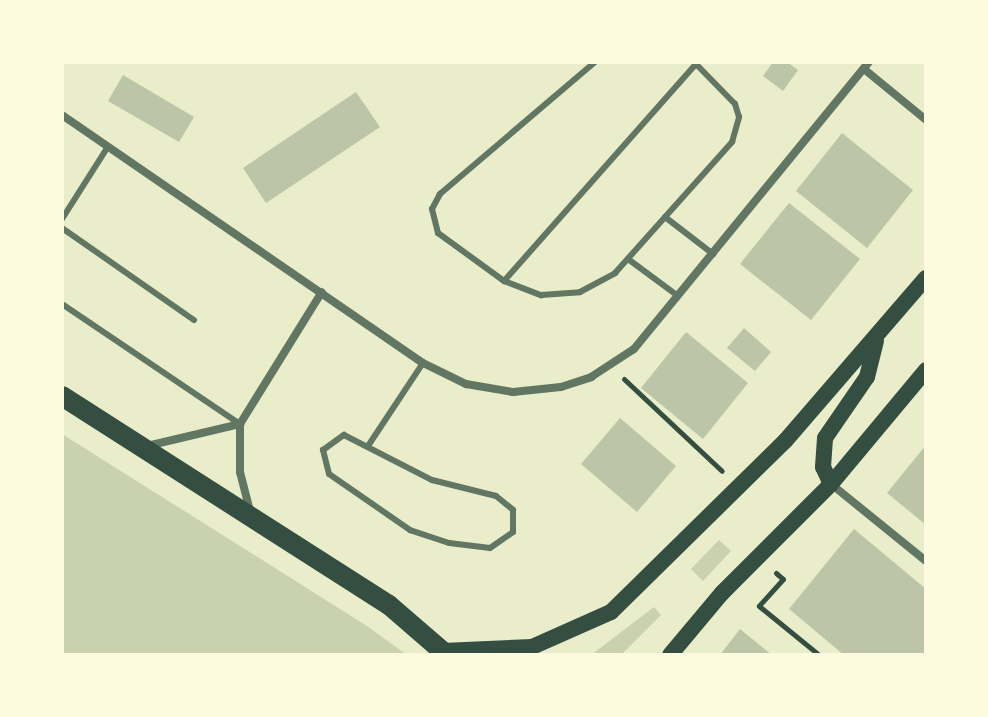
<!DOCTYPE html>
<html>
<head>
<meta charset="utf-8">
<style>
	body { margin:0 }
	#map { position:relative; width:988px; height:717px; overflow:hidden; background:#e9edc9; font-family:Lato,sans-serif }
	div>[style] { position:absolute }
	.green>* { inset:0; background:#cad2ad }
	.building>* { inset:0; background:#bcc5a7 }
	.path>* { height:5px; margin:-2.5px; padding:0 2.5px; transform-origin:2.5px; border-radius:2.5px; background:#344e41 }
	.service>* { height:6px; margin:-3px; padding:0 3px; transform-origin:3px; border-radius:3px; background:#617663 }
	.minor>* { height:8px; margin:-4px; padding:0 4px; transform-origin:4px; border-radius:4px; background:#617663 }
	.secondary>* { height:16px; margin:-8px; padding:0 8px; transform-origin:8px; border-radius:8px; background:#344e41 }
	.primary>* { height:20px; margin:-10px; padding:0 10px; transform-origin:10px; border-radius:10px; background:#344e41 }
	span { translate:-50% -50%; white-space:nowrap; text-align:center; line-height:1.15; -webkit-text-stroke:8px #fefae0; paint-order:stroke }
	.frame { position:absolute; inset:0; border:64px solid #fefae0; pointer-events:none }
</style>
</head>
<body>
<div id="map">
	<div class="green">
		<div style="clip-path:polygon(62px 434px,367px 626px,407px 655px,66px 655px,62px 651px)"></div>
		<div style="clip-path:polygon(719px 540px,731px 551px,703px 581px,691px 569px)"></div>
		<div style="clip-path:polygon(654px 607px,661px 615px,621px 655px,591px 655px)"></div>
	</div>
	<div class="building">
		<div style="clip-path:polygon(773px 62px,787px 62px,798px 70px,783px 91px,763px 76px)"></div>
		<div style="clip-path:polygon(123px 75px,194px 117px,179px 142px,108px 101px)"></div>
		<div style="clip-path:polygon(356px 92px,380px 127px,266px 203px,243px 168px)"></div>
		<div style="clip-path:polygon(842px 133px,913px 190px,867px 248px,796px 191px)"></div>
		<div style="clip-path:polygon(789px 203px,860px 259px,811px 320px,740px 264px)"></div>
		<div style="clip-path:polygon(744px 328px,771px 352px,755px 371px,727px 348px)"></div>
		<div style="clip-path:polygon(686px 332px,748px 383px,703px 439px,641px 388px)"></div>
		<div style="clip-path:polygon(620px 418px,676px 466px,637px 512px,581px 464px)"></div>
		<div style="clip-path:polygon(926px 445px,926px 525px,887px 493px)"></div>
		<div style="clip-path:polygon(854px 529px,926px 589px,926px 655px,844px 655px,789px 609px)"></div>
		<div style="clip-path:polygon(740px 629px,772px 655px,720px 655px)"></div>
	</div>
	<div class="path">
		<div style="left:624px;top:379px;width:134px;rotate:43.2deg"></div>
		<div style="left:776px;top:573px;width:9px;rotate:41deg"></div>
		<div style="left:783px;top:579px;width:36px;rotate:132deg"></div>
		<div style="left:759px;top:606px;width:77px;rotate:39.2deg"></div>
	</div>
	<div class="service">
		<div style="left:595px;top:62px;width:204px;rotate:139.6deg"></div>
		<div style="left:440px;top:194px;width:17px;rotate:118deg"></div>
		<div style="left:432px;top:209px;width:25px;rotate:76deg"></div>
		<div style="left:438px;top:233px;width:82px;rotate:36deg"></div>
		<div style="left:504px;top:281px;width:40px;rotate:21deg"></div>
		<div style="left:541px;top:295px;width:39px;rotate:-4deg"></div>
		<div style="left:580px;top:292px;width:40px;rotate:-28deg"></div>
		<div style="left:615px;top:273px;width:176px;rotate:-48.2deg"></div>
		<div style="left:732px;top:142px;width:26px;rotate:-74deg"></div>
		<div style="left:739px;top:117px;width:14px;rotate:-107deg"></div>
		<div style="left:735px;top:104px;width:59px;rotate:-134.3deg"></div>
		<div style="left:665px;top:217px;width:61px;rotate:37.6deg"></div>
		<div style="left:62px;top:219px;width:84px;rotate:-57.6deg"></div>
		<div style="left:62px;top:228px;width:161px;rotate:34.9deg"></div>
		<div style="left:628px;top:259px;width:62px;rotate:36.5deg"></div>
		<div style="left:504px;top:281px;width:290px;rotate:-48.5deg"></div>
		<div style="left:62px;top:304px;width:215px;rotate:34deg"></div>
		<div style="left:344px;top:435px;width:99px;rotate:27.1deg"></div>
		<div style="left:432px;top:480px;width:66px;rotate:14deg"></div>
		<div style="left:496px;top:496px;width:22px;rotate:39deg"></div>
		<div style="left:513px;top:510px;width:22px;rotate:90deg"></div>
		<div style="left:513px;top:532px;width:28px;rotate:145deg"></div>
		<div style="left:490px;top:548px;width:41px;rotate:-173deg"></div>
		<div style="left:449px;top:543px;width:41px;rotate:-161.6deg"></div>
		<div style="left:410px;top:530px;width:98px;rotate:-145.3deg"></div>
		<div style="left:329px;top:474px;width:25px;rotate:-104deg"></div>
		<div style="left:323px;top:450px;width:26px;rotate:-36deg"></div>
		<div style="left:368px;top:446px;width:100px;rotate:-56.5deg"></div>
	</div>
	<div class="minor">
		<div style="left:864px;top:69px;width:80px;rotate:39.4deg"></div>
		<div style="left:62px;top:115px;width:438px;rotate:34.5deg"></div>
		<div style="left:423px;top:363px;width:48px;rotate:26deg"></div>
		<div style="left:466px;top:384px;width:48px;rotate:9.7deg"></div>
		<div style="left:513px;top:392px;width:48px;rotate:-5.9deg"></div>
		<div style="left:561px;top:387px;width:32px;rotate:-18deg"></div>
		<div style="left:591px;top:377px;width:51px;rotate:-33.1deg"></div>
		<div style="left:634px;top:349px;width:371px;rotate:-50.7deg"></div>
		<div style="left:147px;top:446px;width:96px;rotate:-13.3deg"></div>
		<div style="left:831px;top:484px;width:122px;rotate:39deg"></div>
		<div style="left:250px;top:511px;width:40px;rotate:-104.4deg"></div>
		<div style="left:240px;top:472px;width:48px;rotate:-90deg"></div>
		<div style="left:240px;top:424px;width:155px;rotate:-58.2deg"></div>
	</div>
	<div class="secondary">
		<div style="left:831px;top:484px;width:19px;rotate:-115deg"></div>
		<div style="left:823px;top:467px;width:29px;rotate:-86deg"></div>
		<div style="left:825px;top:438px;width:74px;rotate:-55.5deg"></div>
		<div style="left:867px;top:377px;width:37px;rotate:-76deg"></div>
		<div style="left:443px;top:651px;width:89px;rotate:-2.6deg"></div>
		<div style="left:532px;top:647px;width:86px;rotate:-23.9deg"></div>
		<div style="left:611px;top:612px;width:245px;rotate:-44.5deg"></div>
		<div style="left:786px;top:440px;width:214px;rotate:-49.2deg"></div>
		<div style="left:670px;top:655px;width:81px;rotate:-50deg"></div>
		<div style="left:722px;top:593px;width:154px;rotate:-45deg"></div>
		<div style="left:831px;top:484px;width:148px;rotate:-50.2deg"></div>
	</div>
	<div class="primary">
		<div style="left:62px;top:396px;width:388px;rotate:32.6deg"></div>
		<div style="left:389px;top:605px;width:77px;rotate:40.8deg"></div>
	</div>
	<div class="frame"></div>
</div>
</body>
</html>
